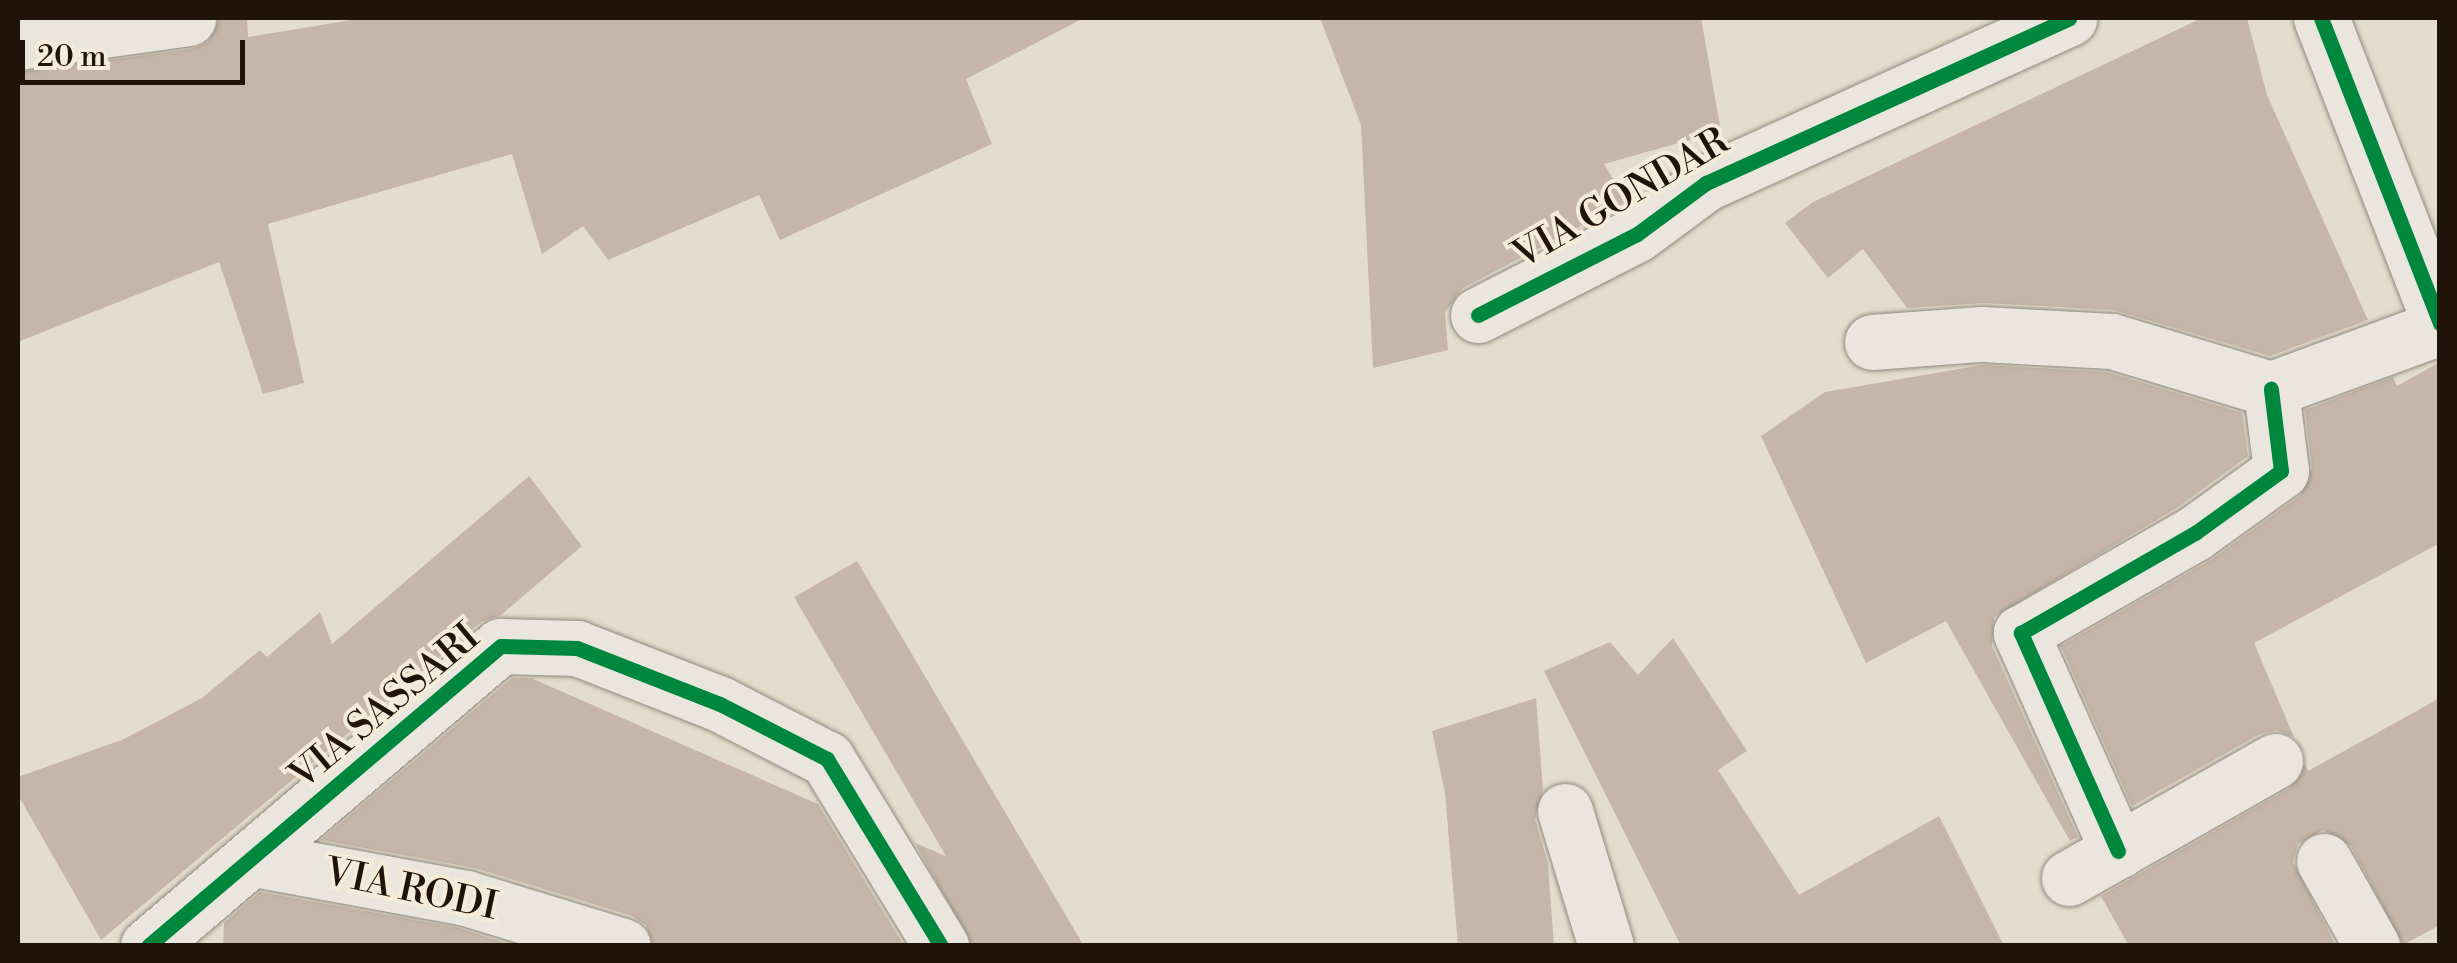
<!DOCTYPE html>
<html>
<head>
<meta charset="utf-8">
<style>
	body { margin:0 }
	#map { position:relative; width:2457px; height:963px; overflow:hidden; background:#e4ddcd; font-family:"Libre Bodoni",serif }
	div>[style] { position:absolute }
	.building>* { inset:0; background:#c6b6a9 }
	.roads { filter:drop-shadow(0 0 2px #908a80) drop-shadow(0 0 2px #908a80) }
	.minor>* { height:55px; margin:-27.5px; padding:0 27.5px; transform-origin:27.5px; border-radius:27.5px; background:#eae6de }
	.cycleway>* { height:15px; margin:-7.5px; padding:0 7.5px; transform-origin:7.5px; border-radius:7.5px; background:#00873e }
	span { translate:-50% -50%; white-space:nowrap; text-align:center; line-height:1.15; -webkit-text-stroke:8px #f4ecd8; paint-order:stroke }
	.street-label { font-size:38px; color:#20130a }
	.frame { position:absolute; inset:0; border:20px solid #20130a; pointer-events:none }
	.scale { position:absolute; left:20px; top:40px; width:225px; height:45px; box-sizing:border-box; border:5px solid #20130a; border-top:0; padding-left:12px; font-size:30px; line-height:35px; white-space:nowrap; color:#20130a; -webkit-text-stroke:8px #f4ecd8; paint-order:stroke }
</style>
</head>
<body>
<div id="map">
	<div class="building">
		<div style="clip-path:polygon(219px 18px,247px 18px,248px 37px,364px 18px,1084px 18px,966px 79px,992px 144px,780px 240px,759px 195px,608px 260px,583px 226px,542px 254px,512px 154px,268px 224px,304px 383px,263px 394px,219px 262px,18px 342px,18px 72px,192px 49px,208px 42px)"></div>
		<div style="clip-path:polygon(1320px 18px,1701px 18px,1721px 131px,1604px 164px,1627px 202px,1463px 288px,1445px 312px,1448px 350px,1373px 368px,1361px 125px)"></div>
		<div style="clip-path:polygon(2202px 18px,2247px 18px,2267px 95px,2368px 320px,2270px 356px,2114px 310px,1984px 303px,1907px 308px,1863px 249px,1828px 278px,1785px 223px,1813px 202px)"></div>
		<div style="clip-path:polygon(2440px 362px,2440px 543px,2254px 643px,2294px 737px,2276px 730px,2260px 734px,2132px 806px,2061px 646px,2211px 560px,2300px 496px,2312px 468px,2305px 410px,2393px 377px,2397px 386px)"></div>
		<div style="clip-path:polygon(1982px 365px,2107px 372px,2242px 413px,2248px 456px,2178px 507px,1994px 617px,1992px 646px,2078px 837px,2070px 841px,1946px 621px,1866px 663px,1761px 436px,1825px 392px)"></div>
		<div style="clip-path:polygon(529px 476px,582px 546px,501px 615px,481px 622px,101px 940px,18px 795px,18px 777px,124px 739px,202px 698px,260px 650px,267px 657px,320px 612px,332px 644px)"></div>
		<div style="clip-path:polygon(857px 561px,1084px 946px,972px 946px,915px 843px,946px 856px,794px 597px)"></div>
		<div style="clip-path:polygon(1673px 638px,1747px 751px,1718px 770px,1799px 895px,1939px 816px,2004px 946px,1681px 946px,1544px 671px,1610px 642px,1638px 675px)"></div>
		<div style="clip-path:polygon(512px 678px,531px 678px,818px 804px,904px 946px,653px 946px,646px 925px,632px 916px,475px 868px,321px 840px)"></div>
		<div style="clip-path:polygon(1536px 698px,1543px 789px,1535px 819px,1548px 864px,1554px 946px,1458px 946px,1445px 793px,1432px 731px)"></div>
		<div style="clip-path:polygon(2440px 698px,2440px 925px,2403px 945px,2351px 846px,2323px 830px,2298px 844px,2293px 862px,2336px 946px,2129px 946px,2101px 896px,2290px 788px,2305px 764px,2308px 771px)"></div>
		<div style="clip-path:polygon(260px 892px,459px 928px,514px 946px,223px 946px,224px 923px)"></div>
	</div>
	<div class="roads">
		<div class="minor">
			<div style="left:2321px;top:18px;width:328px;rotate:68.7deg"></div>
			<div style="left:18px;top:42px;width:172px;rotate:-8deg"></div>
			<div style="left:1478px;top:315px;width:178px;rotate:-27deg"></div>
			<div style="left:1637px;top:234px;width:86px;rotate:-36.5deg"></div>
			<div style="left:1706px;top:183px;width:399px;rotate:-24.4deg"></div>
			<div style="left:1872px;top:342px;width:110px;rotate:-4.2deg"></div>
			<div style="left:1982px;top:334px;width:130px;rotate:3.1deg"></div>
			<div style="left:2112px;top:341px;width:166px;rotate:16.8deg"></div>
			<div style="left:2271px;top:389px;width:180px;rotate:-20.1deg"></div>
			<div style="left:1565px;top:811px;width:141px;rotate:73.1deg"></div>
			<div style="left:2118px;top:851px;width:239px;rotate:-114deg"></div>
			<div style="left:2021px;top:633px;width:201px;rotate:-29.9deg"></div>
			<div style="left:2195px;top:533px;width:106px;rotate:-35.8deg"></div>
			<div style="left:2281px;top:471px;width:83px;rotate:-97deg"></div>
			<div style="left:254px;top:859px;width:216px;rotate:10.4deg"></div>
			<div style="left:466px;top:898px;width:164px;rotate:17deg"></div>
			<div style="left:2324px;top:861px;width:98px;rotate:60.5deg"></div>
			<div style="left:2069px;top:878px;width:237px;rotate:-29.6deg"></div>
			<div style="left:148px;top:946px;width:463px;rotate:-40.4deg"></div>
			<div style="left:501px;top:646px;width:76px;rotate:1.5deg"></div>
			<div style="left:577px;top:648px;width:154px;rotate:21.4deg"></div>
			<div style="left:720px;top:704px;width:120px;rotate:27.2deg"></div>
			<div style="left:827px;top:759px;width:219px;rotate:58.6deg"></div>
		</div>
	</div>
	<div class="cycleway">
		<div style="left:2321px;top:18px;width:328px;rotate:68.7deg"></div>
		<div style="left:1478px;top:315px;width:178px;rotate:-27deg"></div>
		<div style="left:1637px;top:234px;width:86px;rotate:-36.5deg"></div>
		<div style="left:1706px;top:183px;width:399px;rotate:-24.4deg"></div>
		<div style="left:2118px;top:851px;width:239px;rotate:-114deg"></div>
		<div style="left:2021px;top:633px;width:201px;rotate:-29.9deg"></div>
		<div style="left:2195px;top:533px;width:106px;rotate:-35.8deg"></div>
		<div style="left:2281px;top:471px;width:83px;rotate:-97deg"></div>
		<div style="left:148px;top:946px;width:463px;rotate:-40.4deg"></div>
		<div style="left:501px;top:646px;width:76px;rotate:1.5deg"></div>
		<div style="left:577px;top:648px;width:154px;rotate:21.4deg"></div>
		<div style="left:720px;top:704px;width:120px;rotate:27.2deg"></div>
		<div style="left:827px;top:759px;width:219px;rotate:58.6deg"></div>
	</div>
	<div class="street-label">
		<span style="left:1621px;top:199px;rotate:-30deg">VIA GONDAR</span>
		<span style="left:385px;top:707px;rotate:-40deg">VIA SASSARI</span>
		<span style="left:411px;top:890px;rotate:12deg">VIA RODI</span>
	</div>
	<div class="frame"></div>
	<div class="scale">20 m</div>
</div>
</body>
</html>
